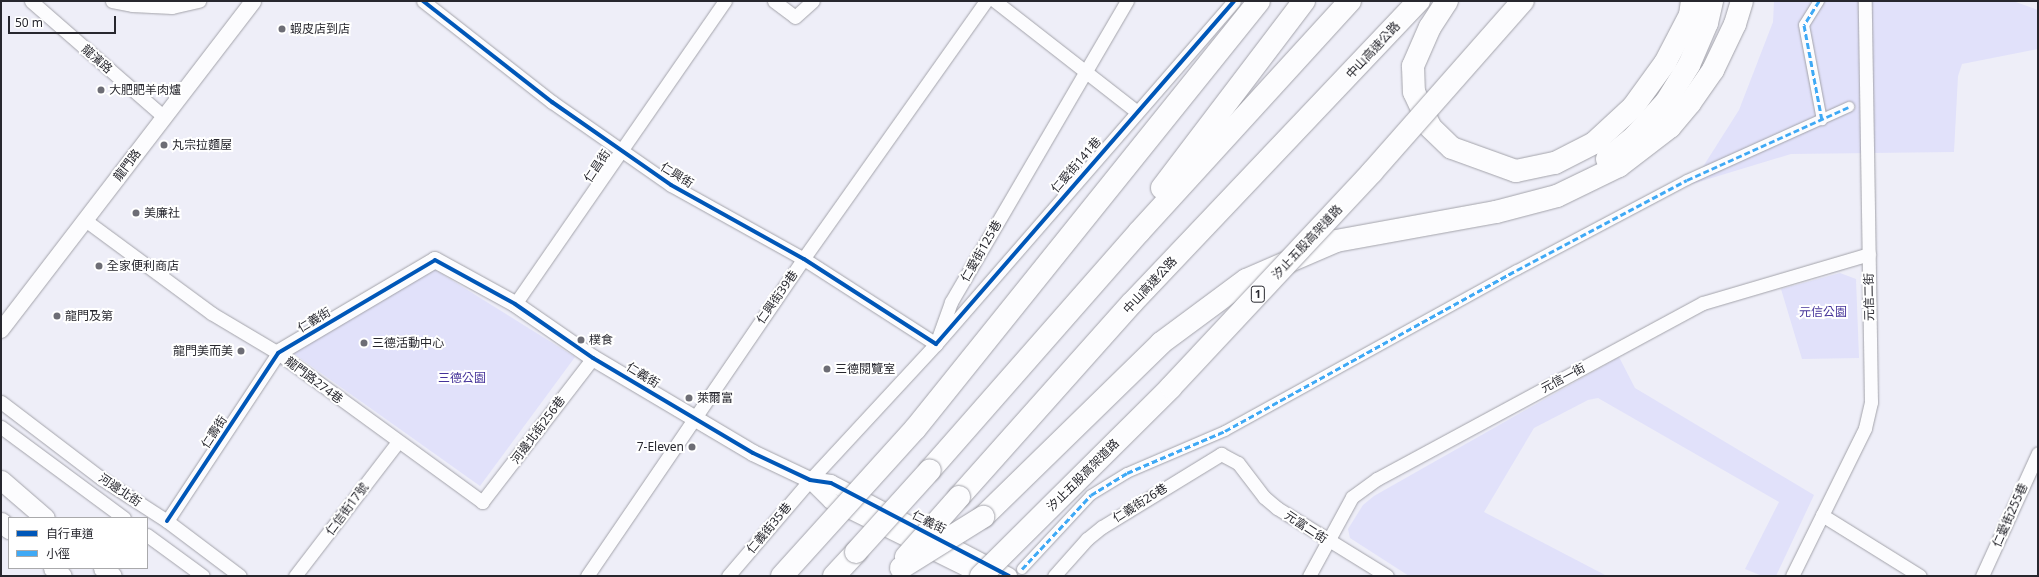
<!DOCTYPE html>
<html>
<head>
<meta charset="utf-8">
<style>
	body { margin:0 }
	#map { position:relative; width:2039px; height:577px; overflow:hidden; background:#eeeef8; font-family:"Noto Sans","Noto Sans TC",sans-serif }
	div>[style] { position:absolute }
	.green>* { inset:0; background:#e1e1fa }
	.roads { filter:drop-shadow(0 0 1px #a3a3aa) drop-shadow(0 0 1px #a3a3aa) }
	.pedestrian>* { height:10px; margin:-5px; padding:0 5px; transform-origin:5px; border-radius:5px; background:#fcfcfe }
	.minor>* { height:13px; margin:-6.5px; padding:0 6.5px; transform-origin:6.5px; border-radius:6.5px; background:#fcfcfe }
	.tertiary>* { height:16px; margin:-8px; padding:0 8px; transform-origin:8px; border-radius:8px; background:#fcfcfe }
	.secondary>* { height:19px; margin:-9.5px; padding:0 9.5px; transform-origin:9.5px; border-radius:9.5px; background:#fcfcfe }
	.motorway>* { height:22px; margin:-11px; padding:0 11px; transform-origin:11px; border-radius:11px; background:#fcfcfe }
	.bridges { filter:drop-shadow(0 0 1px #a3a3aa) drop-shadow(0 0 1px #a3a3aa) }
	.motorway-bridge>* { height:22px; margin:-11px; padding:0 11px; transform-origin:11px; border-radius:11px; background:#fcfcfe }
	.quiet>* { height:3px; margin-top:-1.5px; transform-origin:0; background:repeating-linear-gradient(90deg,#3fa9f5 0 6px,transparent 0 9px) }
	.cycleway>* { height:4px; margin:-2px; padding:0 2px; transform-origin:2px; border-radius:2px; background:#0057b8 }
	.dots>* { width:11px; height:11px; translate:-50% -50%; box-sizing:border-box; border:2px solid #fff; border-radius:50% }
	span { translate:-50% -50%; white-space:nowrap; text-align:center; line-height:1.15; -webkit-text-stroke:4px #fff; paint-order:stroke }
	.shield-label span { padding:1px 3px; background:#fff; border:1px solid; border-radius:3px; -webkit-text-stroke-width:0 }
	.shield-label { font-size:11px; color:#27272e; font-weight:700 }
	.poi-label { font-size:12px; color:#27272e }
	.left { translate:0 -50%; text-align:left }
	.right { translate:-100% -50%; text-align:right }
	.street-label { font-size:12px; color:#27272e }
	.park-label { font-size:12px; color:#453399 }
	.frame { position:absolute; inset:0; border:2px solid #27272e; pointer-events:none }
	.legend { position:absolute; left:8px; top:517px; width:140px; height:52px; box-sizing:border-box; background:#fff; border:1px solid #a9a9ab; margin:0; padding:5px 7px; list-style:none; font-size:12px; color:#27272e }
	.legend li { display:flex; align-items:center; gap:8px; height:20px }
	.legend b { width:20px; border:1px solid #a9a9ab }
	.scale { position:absolute; left:8px; top:16px; width:108px; height:18px; box-sizing:border-box; border:2px solid #27272e; border-top:0; padding-left:5px; font-size:12px; line-height:14px; white-space:nowrap; color:#27272e; -webkit-text-stroke:3px #fff; paint-order:stroke }
</style>
</head>
<body>
<div id="map">
	<div class="green">
		<div style="clip-path:polygon(1774px 1px,2013px 1px,2038px 10px,2038px 49px,1962px 64px,1958px 76px,1954px 152px,1791px 154px,1692px 184px,1739px 110px,1773px 22px)"></div>
		<div style="clip-path:polygon(434px 269px,575px 357px,480px 486px,290px 351px)"></div>
		<div style="clip-path:polygon(1840px 273px,1856px 279px,1859px 358px,1802px 359px,1781px 289px)"></div>
		<div style="clip-path:polygon(1619px 357px,1635px 388px,1814px 495px,1776px 576px,1762px 576px,1745px 569px,1779px 502px,1598px 398px,1588px 400px,1534px 428px,1484px 512px,1607px 576px,1409px 576px,1350px 538px,1348px 529px,1363px 505px,1374px 496px)"></div>
	</div>
	<div class="roads">
		<div class="pedestrian">
			<div style="left:1819px;top:1px;width:28px;rotate:122deg"></div>
			<div style="left:1804px;top:25px;width:97px;rotate:79.3deg"></div>
			<div style="left:1022px;top:569px;width:101px;rotate:-47deg"></div>
			<div style="left:1091px;top:495px;width:42px;rotate:-31.4deg"></div>
			<div style="left:1127px;top:473px;width:107px;rotate:-23.2deg"></div>
			<div style="left:1225px;top:431px;width:333px;rotate:-28.9deg"></div>
			<div style="left:1517px;top:270px;width:192px;rotate:-27.9deg"></div>
			<div style="left:1687px;top:180px;width:178px;rotate:-24.3deg"></div>
		</div>
		<div class="minor">
			<div style="left:31px;top:1px;width:176px;rotate:41.1deg"></div>
			<div style="left:112px;top:1px;width:20px;rotate:11deg"></div>
			<div style="left:132px;top:5px;width:40px;rotate:2.9deg"></div>
			<div style="left:172px;top:7px;width:28px;rotate:-13deg"></div>
			<div style="left:423px;top:1px;width:164px;rotate:38.1deg"></div>
			<div style="left:552px;top:102px;width:145px;rotate:34.9deg"></div>
			<div style="left:671px;top:185px;width:152px;rotate:29.1deg"></div>
			<div style="left:804px;top:259px;width:157px;rotate:32.8deg"></div>
			<div style="left:936px;top:344px;width:454px;rotate:-49deg"></div>
			<div style="left:774px;top:1px;width:26px;rotate:37deg"></div>
			<div style="left:795px;top:17px;width:24px;rotate:-42deg"></div>
			<div style="left:995px;top:1px;width:179px;rotate:38deg"></div>
			<div style="left:85px;top:220px;width:157px;rotate:36.4deg"></div>
			<div style="left:211px;top:313px;width:78px;rotate:30.8deg"></div>
			<div style="left:278px;top:353px;width:253px;rotate:36.1deg"></div>
			<div style="left:482px;top:502px;width:182px;rotate:-52.4deg"></div>
			<div style="left:515px;top:304px;width:369px;rotate:-55.3deg"></div>
			<div style="left:1px;top:402px;width:127px;rotate:37.3deg"></div>
			<div style="left:102px;top:479px;width:77px;rotate:32.9deg"></div>
			<div style="left:167px;top:521px;width:91px;rotate:37deg"></div>
			<div style="left:1px;top:427px;width:153px;rotate:36.5deg"></div>
			<div style="left:1822px;top:515px;width:115px;rotate:31.9deg"></div>
			<div style="left:167px;top:521px;width:201px;rotate:-56.5deg"></div>
			<div style="left:147px;top:535px;width:69px;rotate:36.2deg"></div>
			<div style="left:295px;top:576px;width:169px;rotate:-52.5deg"></div>
			<div style="left:587px;top:576px;width:380px;rotate:-55.7deg"></div>
			<div style="left:801px;top:262px;width:320px;rotate:-54.7deg"></div>
			<div style="left:728px;top:576px;width:126px;rotate:-49.5deg"></div>
			<div style="left:810px;top:480px;width:185px;rotate:-47.2deg"></div>
			<div style="left:936px;top:344px;width:45px;rotate:-70.3deg"></div>
			<div style="left:951px;top:302px;width:349px;rotate:-59.7deg"></div>
			<div style="left:1054px;top:576px;width:50px;rotate:-48.3deg"></div>
			<div style="left:1087px;top:539px;width:19px;rotate:-39deg"></div>
			<div style="left:1102px;top:527px;width:140px;rotate:-31.5deg"></div>
			<div style="left:1221px;top:454px;width:19px;rotate:28deg"></div>
			<div style="left:1238px;top:463px;width:43px;rotate:52.6deg"></div>
			<div style="left:1264px;top:497px;width:17px;rotate:40deg"></div>
			<div style="left:1277px;top:508px;width:129px;rotate:31.7deg"></div>
			<div style="left:1309px;top:576px;width:90px;rotate:-61.4deg"></div>
			<div style="left:1352px;top:497px;width:31px;rotate:-36deg"></div>
			<div style="left:1377px;top:479px;width:370px;rotate:-28.4deg"></div>
			<div style="left:1703px;top:303px;width:173px;rotate:-16.4deg"></div>
			<div style="left:1792px;top:576px;width:165px;rotate:-63.7deg"></div>
			<div style="left:1865px;top:428px;width:27px;rotate:-77deg"></div>
			<div style="left:1871px;top:402px;width:401px;rotate:-90.9deg"></div>
			<div style="left:1982px;top:576px;width:135px;rotate:-65.5deg"></div>
		</div>
		<div class="tertiary">
			<div style="left:1px;top:330px;width:414px;rotate:-52.5deg"></div>
			<div style="left:278px;top:353px;width:182px;rotate:-30.6deg"></div>
			<div style="left:435px;top:260px;width:91px;rotate:28.8deg"></div>
			<div style="left:515px;top:304px;width:95px;rotate:34.7deg"></div>
			<div style="left:593px;top:358px;width:186px;rotate:30.7deg"></div>
			<div style="left:753px;top:453px;width:63px;rotate:25.3deg"></div>
			<div style="left:810px;top:480px;width:21px;rotate:8deg"></div>
			<div style="left:831px;top:483px;width:201px;rotate:27.6deg"></div>
			<div style="left:810px;top:480px;width:30px;rotate:45deg"></div>
			<div style="left:831px;top:501px;width:169px;rotate:26.4deg"></div>
		</div>
		<div class="secondary">
			<div style="left:1px;top:480px;width:58px;rotate:40.8deg"></div>
			<div style="left:1px;top:522px;width:11px;rotate:41deg"></div>
			<div style="left:53px;top:568px;width:12px;rotate:42deg"></div>
			<div style="left:103px;top:568px;width:12px;rotate:42deg"></div>
		</div>
		<div class="motorway">
			<div style="left:1447px;top:1px;width:31px;rotate:123deg"></div>
			<div style="left:1430px;top:27px;width:43px;rotate:113.6deg"></div>
			<div style="left:1413px;top:66px;width:26px;rotate:88deg"></div>
			<div style="left:1414px;top:92px;width:38px;rotate:65deg"></div>
			<div style="left:1430px;top:127px;width:30px;rotate:44deg"></div>
			<div style="left:1452px;top:148px;width:68px;rotate:19.8deg"></div>
			<div style="left:1516px;top:171px;width:40px;rotate:-12deg"></div>
			<div style="left:1555px;top:163px;width:44px;rotate:-27.1deg"></div>
			<div style="left:1594px;top:143px;width:53px;rotate:-42.7deg"></div>
			<div style="left:1633px;top:107px;width:54px;rotate:-54deg"></div>
			<div style="left:1665px;top:63px;width:54px;rotate:-62.5deg"></div>
			<div style="left:1690px;top:15px;width:14px;rotate:-82deg"></div>
			<div style="left:1607px;top:159px;width:36px;rotate:-39deg"></div>
			<div style="left:1635px;top:136px;width:46px;rotate:-47.6deg"></div>
			<div style="left:1666px;top:102px;width:44px;rotate:-58.1deg"></div>
			<div style="left:1689px;top:65px;width:46px;rotate:-66.8deg"></div>
			<div style="left:1707px;top:23px;width:23px;rotate:-77deg"></div>
			<div style="left:1162px;top:188px;width:235px;rotate:-52.8deg"></div>
			<div style="left:930px;top:470px;width:317px;rotate:-48.7deg"></div>
			<div style="left:1139px;top:232px;width:313px;rotate:-47.6deg"></div>
			<div style="left:959px;top:497px;width:260px;rotate:-48.3deg"></div>
			<div style="left:1132px;top:303px;width:417px;rotate:-46.5deg"></div>
			<div style="left:983px;top:517px;width:249px;rotate:-44.3deg"></div>
			<div style="left:1161px;top:343px;width:106px;rotate:-36.5deg"></div>
			<div style="left:1246px;top:280px;width:98px;rotate:-23.4deg"></div>
			<div style="left:1336px;top:241px;width:163px;rotate:-10.3deg"></div>
			<div style="left:1496px;top:212px;width:63px;rotate:-14.7deg"></div>
			<div style="left:1557px;top:196px;width:69px;rotate:-25.8deg"></div>
			<div style="left:1619px;top:166px;width:64px;rotate:-37.4deg"></div>
			<div style="left:1670px;top:127px;width:31px;rotate:-50deg"></div>
			<div style="left:1690px;top:103px;width:40px;rotate:-55.1deg"></div>
			<div style="left:1713px;top:70px;width:51px;rotate:-64.4deg"></div>
			<div style="left:1735px;top:24px;width:24px;rotate:-73deg"></div>
			<div style="left:834px;top:576px;width:33px;rotate:-47deg"></div>
		</div>
	</div>
	<div class="bridges">
		<div class="motorway-bridge">
			<div style="left:856px;top:552px;width:110px;rotate:-47.9deg"></div>
			<div style="left:906px;top:557px;width:80px;rotate:-48.5deg"></div>
			<div style="left:901px;top:568px;width:97px;rotate:-31.9deg"></div>
			<div style="left:782px;top:576px;width:198px;rotate:-47.9deg"></div>
			<div style="left:915px;top:429px;width:549px;rotate:-51.21deg"></div>
			<div style="left:981px;top:576px;width:268px;rotate:-44.8deg"></div>
			<div style="left:1171px;top:387px;width:294px;rotate:-46.9deg"></div>
			<div style="left:1372px;top:172px;width:228px;rotate:-48.6deg"></div>
		</div>
	</div>
	<div class="quiet">
		<div style="left:1819px;top:1px;width:28px;rotate:122deg"></div>
		<div style="left:1804px;top:25px;width:97px;rotate:79.3deg"></div>
		<div style="left:1022px;top:569px;width:101px;rotate:-47deg"></div>
		<div style="left:1091px;top:495px;width:42px;rotate:-31.4deg"></div>
		<div style="left:1127px;top:473px;width:107px;rotate:-23.2deg"></div>
		<div style="left:1225px;top:431px;width:333px;rotate:-28.9deg"></div>
		<div style="left:1517px;top:270px;width:192px;rotate:-27.9deg"></div>
		<div style="left:1687px;top:180px;width:178px;rotate:-24.3deg"></div>
	</div>
	<div class="cycleway">
		<div style="left:423px;top:1px;width:164px;rotate:38.1deg"></div>
		<div style="left:552px;top:102px;width:145px;rotate:34.9deg"></div>
		<div style="left:671px;top:185px;width:152px;rotate:29.1deg"></div>
		<div style="left:804px;top:259px;width:157px;rotate:32.8deg"></div>
		<div style="left:936px;top:344px;width:454px;rotate:-49deg"></div>
		<div style="left:167px;top:521px;width:201px;rotate:-56.5deg"></div>
		<div style="left:278px;top:353px;width:182px;rotate:-30.6deg"></div>
		<div style="left:435px;top:260px;width:91px;rotate:28.8deg"></div>
		<div style="left:515px;top:304px;width:95px;rotate:34.7deg"></div>
		<div style="left:593px;top:358px;width:186px;rotate:30.7deg"></div>
		<div style="left:753px;top:453px;width:63px;rotate:25.3deg"></div>
		<div style="left:810px;top:480px;width:21px;rotate:8deg"></div>
		<div style="left:831px;top:483px;width:201px;rotate:27.6deg"></div>
	</div>
	<div class="dots">
		<div style="left:282px;top:29px;background:#6d6d75"></div>
		<div style="left:101px;top:90px;background:#6d6d75"></div>
		<div style="left:164px;top:145px;background:#6d6d75"></div>
		<div style="left:136px;top:213px;background:#6d6d75"></div>
		<div style="left:99px;top:266px;background:#6d6d75"></div>
		<div style="left:57px;top:316px;background:#6d6d75"></div>
		<div style="left:581px;top:340px;background:#6d6d75"></div>
		<div style="left:364px;top:343px;background:#6d6d75"></div>
		<div style="left:241px;top:351px;background:#6d6d75"></div>
		<div style="left:827px;top:369px;background:#6d6d75"></div>
		<div style="left:689px;top:398px;background:#6d6d75"></div>
		<div style="left:692px;top:447px;background:#6d6d75"></div>
	</div>
	<div class="shield-label">
		<span style="left:1258px;top:294px">1</span>
	</div>
	<div class="poi-label">
		<span class="left" style="left:290px;top:29px">蝦皮店到店</span>
		<span class="left" style="left:109px;top:90px">大肥肥羊肉爐</span>
		<span class="left" style="left:172px;top:145px">丸宗拉麵屋</span>
		<span class="left" style="left:144px;top:213px">美廉社</span>
		<span class="left" style="left:107px;top:266px">全家便利商店</span>
		<span class="left" style="left:65px;top:316px">龍門及第</span>
		<span class="left" style="left:589px;top:340px">樸食</span>
		<span class="left" style="left:372px;top:343px">三德活動中心</span>
		<span class="right" style="left:233px;top:351px">龍門美而美</span>
		<span class="left" style="left:835px;top:369px">三德閱覽室</span>
		<span class="left" style="left:697px;top:398px">萊爾富</span>
		<span class="right" style="left:684px;top:447px">7-Eleven</span>
	</div>
	<div class="street-label">
		<span style="left:1373px;top:50px;rotate:-47deg">中山高速公路</span>
		<span style="left:97px;top:59px;rotate:41deg">龍濱路</span>
		<span style="left:127px;top:165px;rotate:-53deg">龍門路</span>
		<span style="left:1076px;top:165px;rotate:-49deg">仁愛街141巷</span>
		<span style="left:597px;top:166px;rotate:-56deg">仁昌街</span>
		<span style="left:677px;top:175px;rotate:32deg">仁興街</span>
		<span style="left:1307px;top:242px;rotate:-47deg">汐止五股高架道路</span>
		<span style="left:981px;top:251px;rotate:-60deg">仁愛街125巷</span>
		<span style="left:1150px;top:285px;rotate:-47deg">中山高速公路</span>
		<span style="left:777px;top:297px;rotate:-55deg">仁興街39巷</span>
		<span style="left:1869px;top:297px;rotate:-91deg">元信二街</span>
		<span style="left:314px;top:320px;rotate:-31deg">仁義街</span>
		<span style="left:643px;top:375px;rotate:32deg">仁義街</span>
		<span style="left:1563px;top:378px;rotate:-28deg">元信一街</span>
		<span style="left:314px;top:380px;rotate:37deg">龍門路274巷</span>
		<span style="left:538px;top:430px;rotate:-53deg">河邊北街256巷</span>
		<span style="left:214px;top:432px;rotate:-57deg">仁壽街</span>
		<span style="left:1083px;top:475px;rotate:-45deg">汐止五股高架道路</span>
		<span style="left:120px;top:490px;rotate:34deg">河邊北街</span>
		<span style="left:1140px;top:503px;rotate:-32deg">仁義街26巷</span>
		<span style="left:347px;top:509px;rotate:-53deg">仁信街17號</span>
		<span style="left:2010px;top:515px;rotate:-66deg">仁愛街255巷</span>
		<span style="left:929px;top:522px;rotate:27deg">仁義街</span>
		<span style="left:1306px;top:527px;rotate:33deg">元富二街</span>
		<span style="left:769px;top:528px;rotate:-50deg">仁義街35巷</span>
	</div>
	<div class="park-label">
		<span style="left:1823px;top:312px">元信公園</span>
		<span style="left:462px;top:378px">三德公園</span>
	</div>
	<div class="frame"></div>
	<ul class="legend">
	<li><b style="height:5px;background:#0057b8"></b>自行車道</li>
	<li><b style="height:5px;background:#3fa9f5"></b>小徑</li>
	</ul>
	<div class="scale">50 m</div>
</div>
</body>
</html>
